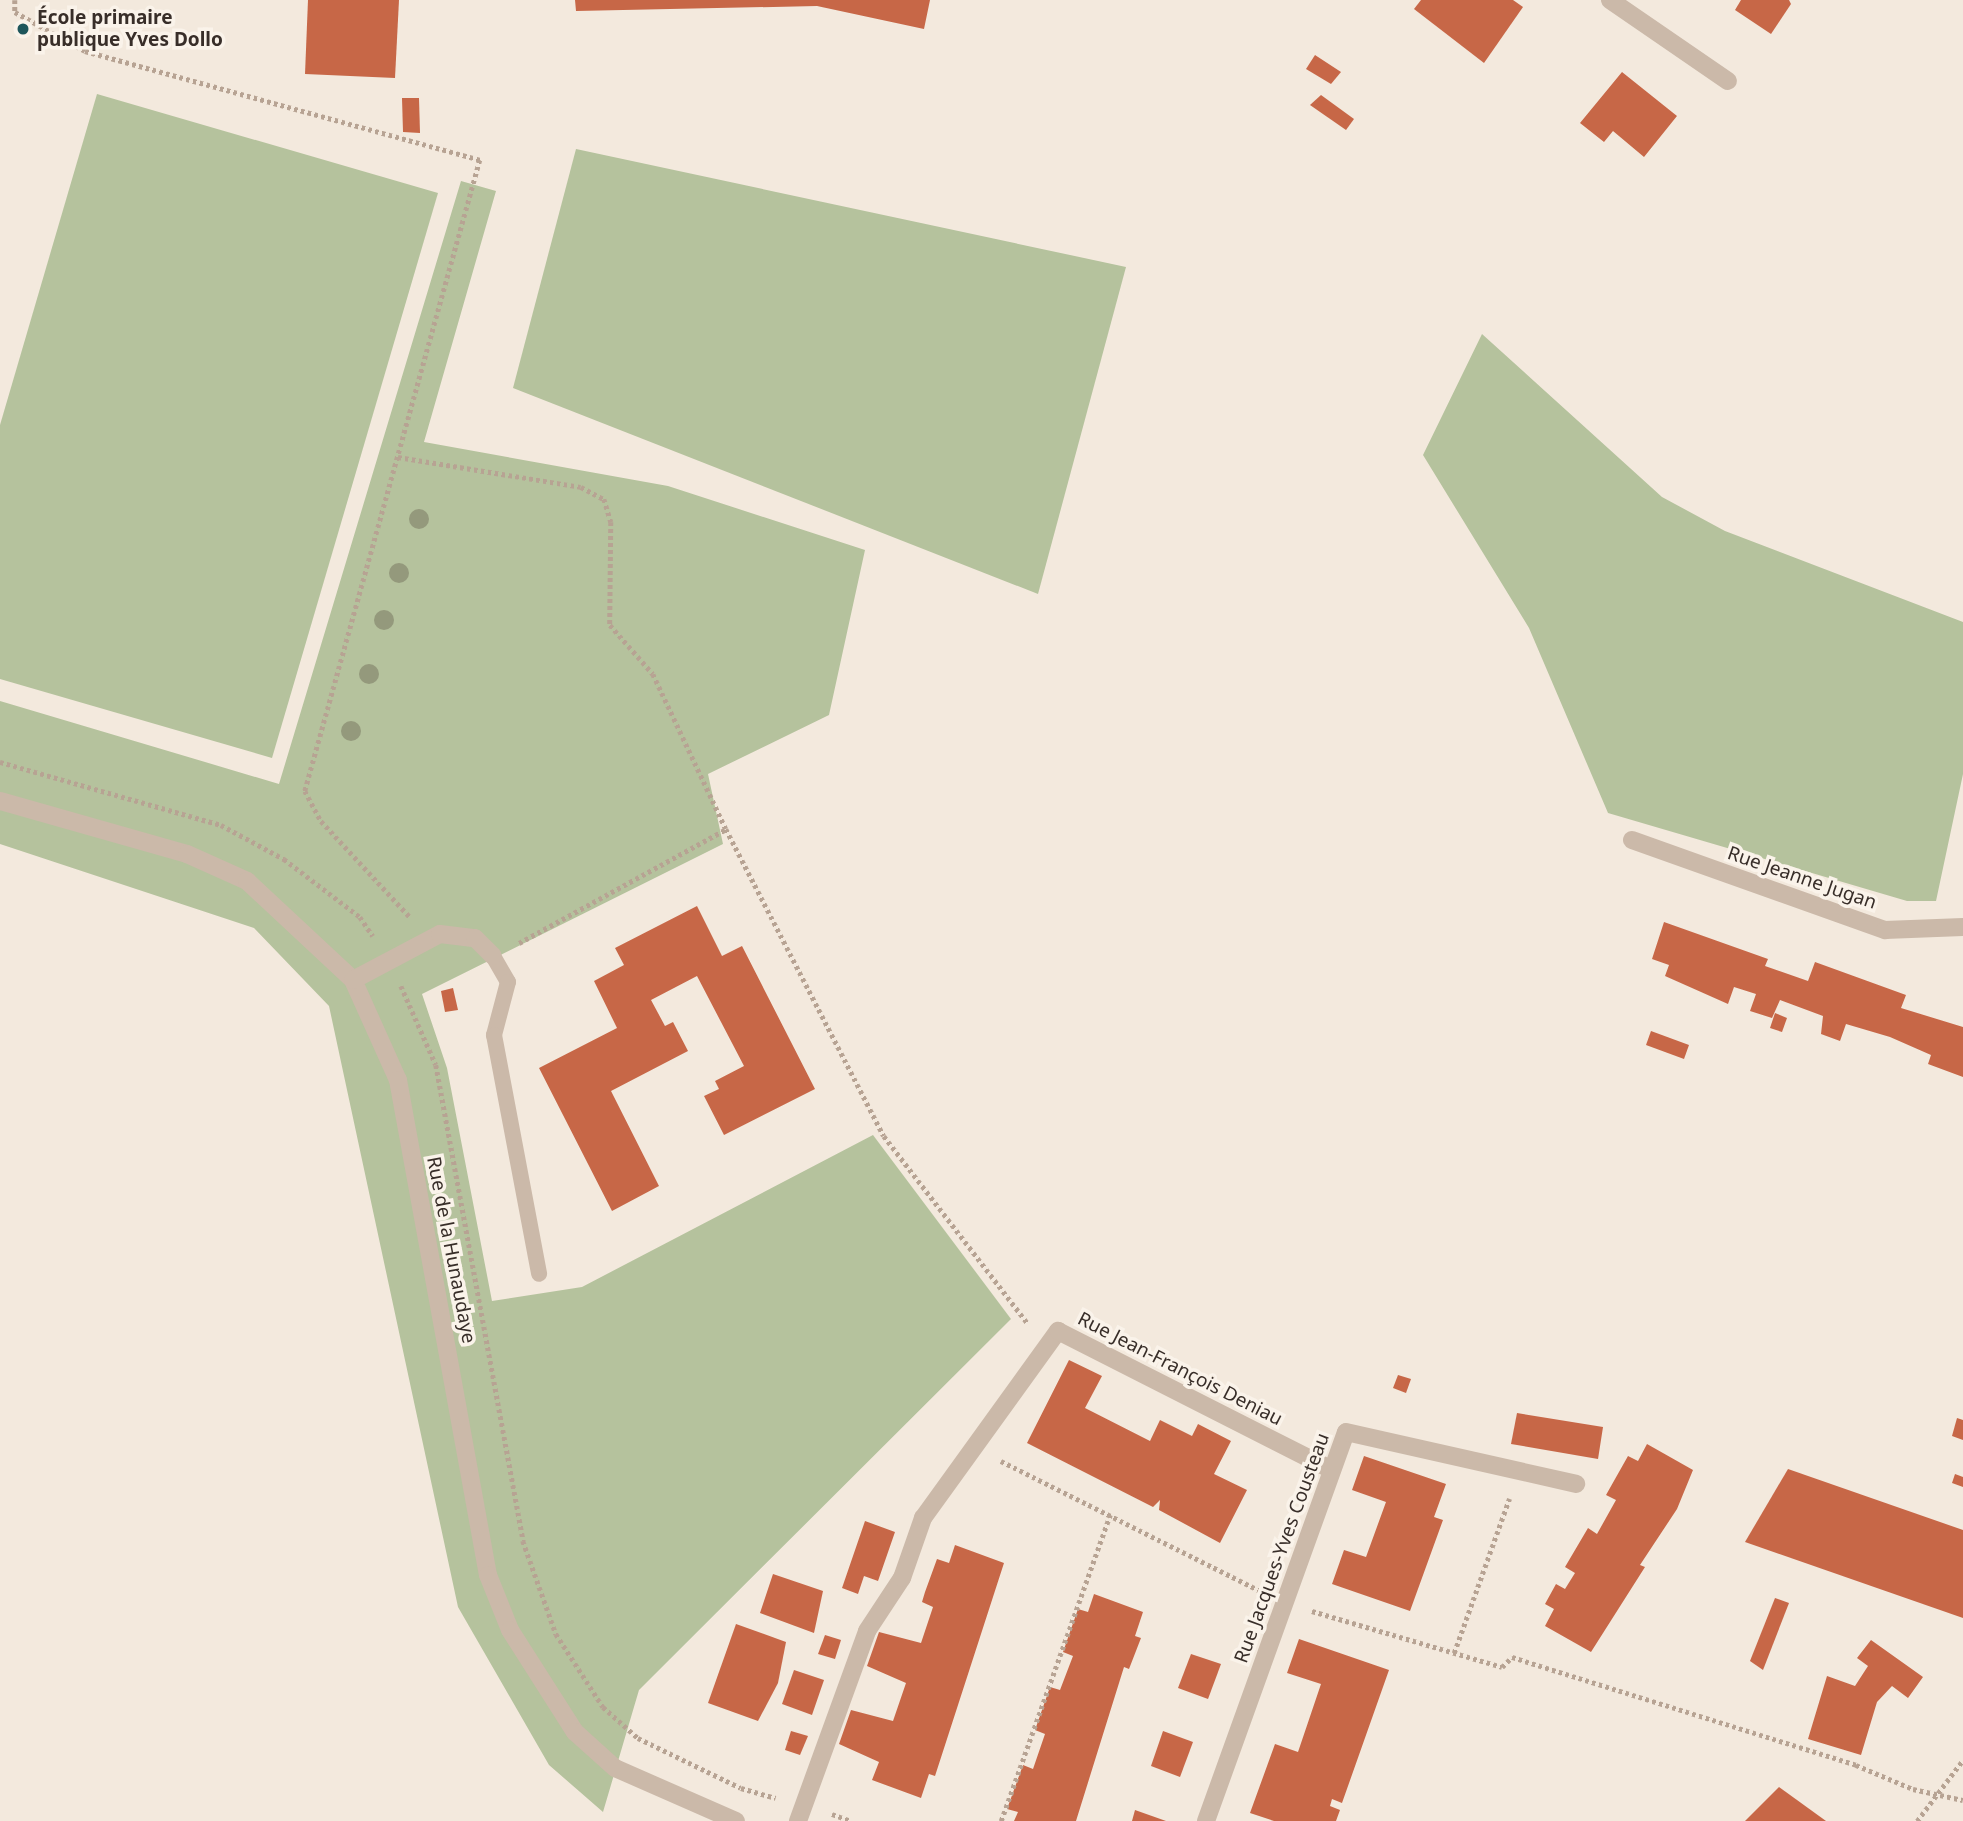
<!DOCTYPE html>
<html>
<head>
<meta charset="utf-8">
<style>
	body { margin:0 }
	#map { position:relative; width:1963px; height:1821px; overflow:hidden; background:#f3e9dd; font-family:"Noto Sans",sans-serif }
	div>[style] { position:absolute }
	.green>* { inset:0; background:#b5c29d }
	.building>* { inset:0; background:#c76747 }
	.path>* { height:4.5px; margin-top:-2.25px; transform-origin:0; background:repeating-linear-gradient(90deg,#b7a393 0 3.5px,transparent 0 7px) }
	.service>* { height:16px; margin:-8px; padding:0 8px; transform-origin:8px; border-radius:8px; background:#cbb9a9 }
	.minor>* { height:18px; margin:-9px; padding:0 9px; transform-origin:9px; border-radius:9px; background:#cbb9a9 }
	.trees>* { width:20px; height:20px; margin:-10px; border-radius:50%; background:#94997c }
	.dots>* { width:19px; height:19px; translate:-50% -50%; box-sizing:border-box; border:4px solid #faf3ea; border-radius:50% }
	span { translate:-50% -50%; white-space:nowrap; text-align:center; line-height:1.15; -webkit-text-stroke:7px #faf3ea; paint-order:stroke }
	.poi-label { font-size:19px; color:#382e29; font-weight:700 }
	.left { translate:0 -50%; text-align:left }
	.street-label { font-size:19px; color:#382e29 }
</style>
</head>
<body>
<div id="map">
	<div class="green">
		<div style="clip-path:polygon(97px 94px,438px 193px,272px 758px,0 679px,0 425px)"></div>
		<div style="clip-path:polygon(576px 149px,1126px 267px,1038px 594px,513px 388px)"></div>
		<div style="clip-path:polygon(461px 181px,496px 191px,424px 442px,668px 486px,865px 550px,829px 715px,708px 774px,723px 844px,422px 994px,447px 1068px,492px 1301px,582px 1287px,873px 1135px,1011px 1319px,639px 1690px,603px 1812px,549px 1765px,458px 1607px,329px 1006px,254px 928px,0 844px,0 701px,279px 784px)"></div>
		<div style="clip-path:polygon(1482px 334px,1662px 497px,1725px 531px,1963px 622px,1963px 774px,1936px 901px,1907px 901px,1608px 813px,1529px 628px,1423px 455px)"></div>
	</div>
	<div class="building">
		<div style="clip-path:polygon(308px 0,399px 0,395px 78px,305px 74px)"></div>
		<div style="clip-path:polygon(575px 0,930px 0,924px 29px,817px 6px,576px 11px)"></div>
		<div style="clip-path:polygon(1421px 0,1513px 0,1523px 7px,1484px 63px,1414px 9px)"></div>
		<div style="clip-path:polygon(1741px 0,1789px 0,1791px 4px,1771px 34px,1735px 10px)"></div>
		<div style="clip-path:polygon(1315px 55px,1341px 72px,1331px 84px,1306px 69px)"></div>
		<div style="clip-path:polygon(1622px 72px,1677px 116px,1644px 157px,1613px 131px,1604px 142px,1580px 123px)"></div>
		<div style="clip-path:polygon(1321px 95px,1354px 119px,1346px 130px,1310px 105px)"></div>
		<div style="clip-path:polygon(402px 98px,419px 98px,420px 133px,403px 132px)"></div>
		<div style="clip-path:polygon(697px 906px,722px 956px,742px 946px,815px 1089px,724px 1135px,704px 1096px,719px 1089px,715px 1081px,744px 1066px,697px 976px,651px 1000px,665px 1026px,673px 1022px,688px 1051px,611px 1091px,659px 1186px,612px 1211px,539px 1068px,617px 1028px,594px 981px,624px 965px,615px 948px)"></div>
		<div style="clip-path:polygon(1664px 922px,1768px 959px,1765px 966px,1808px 981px,1815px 962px,1906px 995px,1901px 1008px,1963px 1027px,1963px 1077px,1928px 1064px,1931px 1055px,1890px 1037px,1846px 1024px,1840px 1041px,1821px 1034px,1823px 1016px,1780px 1000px,1772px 1018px,1750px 1011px,1756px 994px,1734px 987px,1728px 1004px,1665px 976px,1669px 965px,1652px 959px)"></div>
		<div style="clip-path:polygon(453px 988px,458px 1010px,445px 1012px,441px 991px)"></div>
		<div style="clip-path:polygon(1775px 1013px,1787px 1018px,1782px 1032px,1770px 1028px)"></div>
		<div style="clip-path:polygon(1651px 1031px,1689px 1045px,1684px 1059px,1646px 1045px)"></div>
		<div style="clip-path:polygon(1069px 1360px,1102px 1376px,1085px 1408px,1150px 1441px,1160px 1420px,1192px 1436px,1198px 1424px,1231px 1441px,1214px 1474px,1247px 1490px,1220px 1543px,1159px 1510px,1160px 1500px,1153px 1507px,1027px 1443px)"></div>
		<div style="clip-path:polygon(1398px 1375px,1411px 1379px,1406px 1393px,1393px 1388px)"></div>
		<div style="clip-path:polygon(1517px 1413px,1603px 1427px,1598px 1459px,1511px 1444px)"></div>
		<div style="clip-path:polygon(1957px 1418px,1963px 1420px,1963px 1440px,1952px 1436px)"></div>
		<div style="clip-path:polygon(1647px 1444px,1693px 1470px,1677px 1509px,1640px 1565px,1645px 1567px,1591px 1652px,1545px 1626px,1554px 1609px,1545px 1604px,1556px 1584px,1565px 1589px,1575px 1573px,1565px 1567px,1588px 1528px,1597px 1534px,1616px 1500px,1606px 1495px,1628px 1456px,1638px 1461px)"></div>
		<div style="clip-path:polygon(1364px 1456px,1446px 1484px,1434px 1517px,1443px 1520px,1410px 1611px,1332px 1584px,1344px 1550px,1366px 1557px,1386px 1502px,1352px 1490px)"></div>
		<div style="clip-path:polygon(1788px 1469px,1963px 1530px,1963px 1618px,1745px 1542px)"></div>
		<div style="clip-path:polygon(1955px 1474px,1963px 1477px,1963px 1487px,1952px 1483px)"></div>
		<div style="clip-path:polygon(865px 1521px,895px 1532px,878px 1581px,864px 1576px,858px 1594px,842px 1588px)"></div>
		<div style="clip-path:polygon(955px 1545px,1004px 1563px,935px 1776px,929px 1774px,921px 1798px,872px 1780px,879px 1762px,839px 1744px,851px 1710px,893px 1721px,906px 1683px,867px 1666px,879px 1632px,921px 1643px,933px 1607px,922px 1602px,925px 1592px,937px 1559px,949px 1563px)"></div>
		<div style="clip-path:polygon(773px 1574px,823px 1591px,814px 1633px,760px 1613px)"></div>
		<div style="clip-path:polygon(1094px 1594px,1143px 1612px,1135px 1636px,1141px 1638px,1129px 1669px,1124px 1667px,1076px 1821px,1014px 1821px,1018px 1812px,1007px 1809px,1023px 1765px,1033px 1769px,1045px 1734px,1035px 1730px,1050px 1687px,1060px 1690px,1073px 1656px,1063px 1652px,1078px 1609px,1088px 1612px)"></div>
		<div style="clip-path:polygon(1775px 1598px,1789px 1603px,1763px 1670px,1750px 1661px)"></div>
		<div style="clip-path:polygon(736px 1624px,786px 1642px,778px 1683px,758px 1721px,708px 1703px)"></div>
		<div style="clip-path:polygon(825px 1635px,841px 1640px,835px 1659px,818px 1654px)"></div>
		<div style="clip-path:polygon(1299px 1639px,1389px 1670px,1342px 1803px,1332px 1799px,1330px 1806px,1340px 1810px,1336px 1821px,1274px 1821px,1250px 1813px,1275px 1744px,1298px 1752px,1321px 1684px,1287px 1673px)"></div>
		<div style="clip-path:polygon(1871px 1640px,1923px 1677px,1908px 1698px,1892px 1686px,1877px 1702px,1861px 1755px,1808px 1739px,1827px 1676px,1855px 1686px,1868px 1666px,1857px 1658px)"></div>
		<div style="clip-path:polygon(1191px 1654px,1221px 1664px,1208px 1699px,1178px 1688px)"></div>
		<div style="clip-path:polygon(794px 1670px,824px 1680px,812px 1715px,782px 1704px)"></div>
		<div style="clip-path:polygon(791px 1731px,808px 1736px,800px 1755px,785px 1750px)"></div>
		<div style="clip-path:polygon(1163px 1731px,1193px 1742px,1180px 1777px,1151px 1766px)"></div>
		<div style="clip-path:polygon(1779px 1787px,1826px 1821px,1745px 1821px)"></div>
		<div style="clip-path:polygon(1135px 1810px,1166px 1821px,1132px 1821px)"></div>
	</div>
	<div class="path">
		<div style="left:15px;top:0;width:12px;rotate:90deg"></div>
		<div style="left:15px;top:12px;width:80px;rotate:29.1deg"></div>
		<div style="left:85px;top:51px;width:410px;rotate:15.4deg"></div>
		<div style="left:480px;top:160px;width:655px;rotate:105.5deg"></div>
		<div style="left:305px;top:791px;width:34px;rotate:62deg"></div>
		<div style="left:321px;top:821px;width:131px;rotate:47.2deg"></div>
		<div style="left:398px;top:457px;width:185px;rotate:9.3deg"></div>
		<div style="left:581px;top:487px;width:26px;rotate:28deg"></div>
		<div style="left:604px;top:499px;width:24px;rotate:73deg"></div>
		<div style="left:611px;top:522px;width:103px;rotate:90.6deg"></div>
		<div style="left:610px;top:625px;width:65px;rotate:48.7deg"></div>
		<div style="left:653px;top:674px;width:171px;rotate:64.8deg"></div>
		<div style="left:0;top:762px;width:230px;rotate:15.9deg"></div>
		<div style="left:221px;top:825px;width:72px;rotate:28.4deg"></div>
		<div style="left:284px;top:859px;width:96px;rotate:37.3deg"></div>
		<div style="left:360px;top:917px;width:23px;rotate:56deg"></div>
		<div style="left:519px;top:943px;width:236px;rotate:-28.8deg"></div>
		<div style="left:726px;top:829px;width:345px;rotate:62.8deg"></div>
		<div style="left:884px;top:1136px;width:237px;rotate:52.5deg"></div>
		<div style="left:401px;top:986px;width:86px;rotate:66.1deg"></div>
		<div style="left:436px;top:1065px;width:484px;rotate:79.6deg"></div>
		<div style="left:523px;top:1541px;width:99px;rotate:70.5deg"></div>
		<div style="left:556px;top:1634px;width:87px;rotate:57.2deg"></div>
		<div style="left:603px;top:1707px;width:47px;rotate:41.5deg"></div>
		<div style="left:638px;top:1738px;width:114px;rotate:25.9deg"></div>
		<div style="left:741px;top:1788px;width:36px;rotate:16deg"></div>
		<div style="left:1001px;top:1461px;width:288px;rotate:26.6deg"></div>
		<div style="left:1312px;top:1611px;width:198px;rotate:16.4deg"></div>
		<div style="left:1502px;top:1667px;width:14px;rotate:-45deg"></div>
		<div style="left:1512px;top:1657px;width:361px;rotate:17.4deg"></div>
		<div style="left:1856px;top:1765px;width:62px;rotate:22.8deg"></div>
		<div style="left:1913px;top:1789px;width:51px;rotate:12.4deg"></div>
		<div style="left:1454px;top:1653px;width:164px;rotate:-70.3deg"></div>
		<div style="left:832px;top:1814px;width:20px;rotate:20deg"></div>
		<div style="left:1001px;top:1821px;width:325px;rotate:-70.4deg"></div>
		<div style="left:1917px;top:1821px;width:76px;rotate:-53deg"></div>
	</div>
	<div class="service">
		<div style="left:493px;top:956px;width:30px;rotate:60deg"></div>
		<div style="left:508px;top:982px;width:55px;rotate:104.8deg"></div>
		<div style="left:494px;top:1035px;width:243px;rotate:79.3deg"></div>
	</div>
	<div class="minor">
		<div style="left:1610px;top:0;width:143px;rotate:34.5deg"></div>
		<div style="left:0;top:801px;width:194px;rotate:15.8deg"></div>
		<div style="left:187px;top:854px;width:66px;rotate:24.2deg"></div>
		<div style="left:247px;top:881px;width:145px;rotate:43deg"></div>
		<div style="left:353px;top:980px;width:110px;rotate:65.8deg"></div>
		<div style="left:398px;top:1080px;width:503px;rotate:79.7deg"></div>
		<div style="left:488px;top:1575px;width:59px;rotate:68.2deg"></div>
		<div style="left:510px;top:1630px;width:121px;rotate:57.5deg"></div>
		<div style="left:575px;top:1732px;width:54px;rotate:42deg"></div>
		<div style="left:615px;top:1768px;width:132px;rotate:23.7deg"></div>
		<div style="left:1632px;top:840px;width:269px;rotate:19.6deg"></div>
		<div style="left:1885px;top:930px;width:78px;rotate:-2.2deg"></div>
		<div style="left:353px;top:980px;width:98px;rotate:-27.9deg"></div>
		<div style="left:440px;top:934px;width:35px;rotate:7deg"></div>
		<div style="left:475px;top:938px;width:25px;rotate:45deg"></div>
		<div style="left:798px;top:1821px;width:202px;rotate:-70deg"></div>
		<div style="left:867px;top:1631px;width:64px;rotate:-56.6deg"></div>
		<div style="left:902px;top:1578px;width:64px;rotate:-70.7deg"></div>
		<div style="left:923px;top:1518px;width:231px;rotate:-54.2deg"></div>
		<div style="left:1058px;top:1331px;width:307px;rotate:26.9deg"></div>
		<div style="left:1206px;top:1821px;width:413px;rotate:-70.2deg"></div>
		<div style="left:1346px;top:1432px;width:236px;rotate:12.7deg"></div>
	</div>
	<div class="trees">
		<div style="left:419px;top:519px"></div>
		<div style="left:399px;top:573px"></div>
		<div style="left:384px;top:620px"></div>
		<div style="left:369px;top:674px"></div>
		<div style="left:351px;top:731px"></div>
	</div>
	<div class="dots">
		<div style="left:23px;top:29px;background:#1e565b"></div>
	</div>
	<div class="poi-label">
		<span class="left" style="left:37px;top:29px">École primaire<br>publique Yves Dollo</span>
	</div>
	<div class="street-label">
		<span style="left:1802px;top:878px;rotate:19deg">Rue Jeanne Jugan</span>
		<span style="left:451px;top:1250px;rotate:79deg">Rue de la Hunaudaye</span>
		<span style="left:1180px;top:1369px;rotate:27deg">Rue Jean-François Deniau</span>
		<span style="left:1282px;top:1548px;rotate:-70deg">Rue Jacques-Yves Cousteau</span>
	</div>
</div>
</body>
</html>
